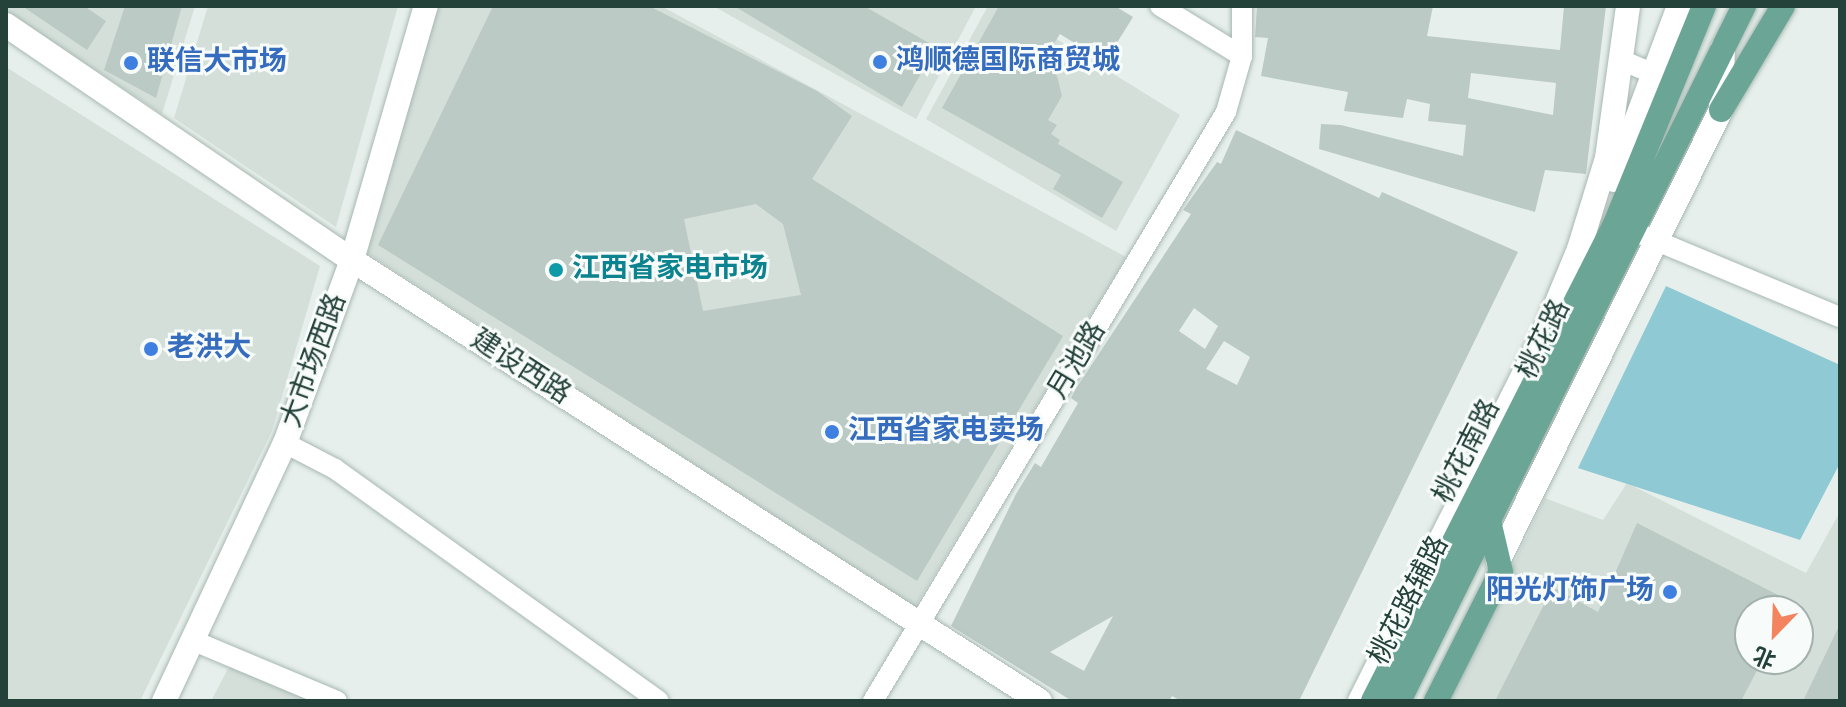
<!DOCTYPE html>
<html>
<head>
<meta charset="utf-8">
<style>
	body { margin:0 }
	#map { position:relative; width:1846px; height:707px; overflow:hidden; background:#e6efeb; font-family:Overpass,"Noto Sans SC",sans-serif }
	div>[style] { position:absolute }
	.built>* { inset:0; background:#d4dfda }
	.water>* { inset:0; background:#8ec9d4 }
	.building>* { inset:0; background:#bbcac4 }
	.roads { filter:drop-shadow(0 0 2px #a8b8b2) drop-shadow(0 0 2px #a8b8b2) }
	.minor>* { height:20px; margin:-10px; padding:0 10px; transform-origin:10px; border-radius:10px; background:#fff }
	.tertiary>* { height:24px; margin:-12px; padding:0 12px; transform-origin:12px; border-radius:12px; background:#fff }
	.secondary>* { height:24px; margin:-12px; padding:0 12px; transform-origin:12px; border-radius:12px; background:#fff }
	.primary>* { height:24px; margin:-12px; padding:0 12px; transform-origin:12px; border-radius:12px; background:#6aa596 }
	.dots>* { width:22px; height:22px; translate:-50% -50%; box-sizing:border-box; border:4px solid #f7fbf9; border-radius:50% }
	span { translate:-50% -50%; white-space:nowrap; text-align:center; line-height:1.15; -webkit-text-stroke:6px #f7fbf9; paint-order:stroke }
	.shop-label { font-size:28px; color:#366cbe; font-weight:700 }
	.left { translate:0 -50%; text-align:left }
	.right { translate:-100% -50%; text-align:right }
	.culture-label { font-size:28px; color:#0d838f; font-weight:700 }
	.street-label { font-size:28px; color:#24423a }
	.frame { position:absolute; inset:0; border:8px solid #24423a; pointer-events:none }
	.north { position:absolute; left:1734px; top:595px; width:80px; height:80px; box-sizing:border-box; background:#f7fbf9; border:2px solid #a3b1ad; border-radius:50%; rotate:203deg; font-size:22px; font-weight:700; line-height:32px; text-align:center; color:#24423a }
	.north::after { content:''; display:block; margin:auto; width:28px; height:36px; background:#f4845f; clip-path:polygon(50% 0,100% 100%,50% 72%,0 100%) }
</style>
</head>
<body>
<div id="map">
	<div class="built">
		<div style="clip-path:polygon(6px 6px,195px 6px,162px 114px,6px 11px)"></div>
		<div style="clip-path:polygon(208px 6px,398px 6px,336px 227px,174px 118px)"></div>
		<div style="clip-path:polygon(434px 6px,661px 6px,1126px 257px,915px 607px,367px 253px)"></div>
		<div style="clip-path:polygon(713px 6px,976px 6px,916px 119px)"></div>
		<div style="clip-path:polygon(988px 6px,1003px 6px,1180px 115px,1116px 231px,926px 119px)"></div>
		<div style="clip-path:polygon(6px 67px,320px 266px,272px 431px,140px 701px,6px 701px)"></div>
		<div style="clip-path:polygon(evenodd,1627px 483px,1806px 573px,1840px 512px,1840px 701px,1448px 701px,1545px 498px,1603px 520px,1627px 483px,1750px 611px,1798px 611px,1798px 659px,1750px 659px,1750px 611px)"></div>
		<div style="clip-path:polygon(230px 665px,317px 701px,211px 701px)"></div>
	</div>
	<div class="water">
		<div style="clip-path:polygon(1666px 286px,1840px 365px,1840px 463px,1800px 540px,1578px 468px)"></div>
	</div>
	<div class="building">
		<div style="clip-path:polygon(22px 6px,84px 6px,106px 21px,87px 50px)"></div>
		<div style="clip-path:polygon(125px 6px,182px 6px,156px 98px,104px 70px)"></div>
		<div style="clip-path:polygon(evenodd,493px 6px,649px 6px,817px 91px,852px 116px,812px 179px,1063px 336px,917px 581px,378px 245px,493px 6px,756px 204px,783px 224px,801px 295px,703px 311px,684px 219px,756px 204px)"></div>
		<div style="clip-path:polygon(734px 6px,864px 6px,936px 47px,902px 107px)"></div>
		<div style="clip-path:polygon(999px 6px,1115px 6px,1133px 17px,1105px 62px,1060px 34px,1042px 62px,1057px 76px,1062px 96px,1048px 120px,1057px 125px,1051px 134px,1060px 140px,1058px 144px,1123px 182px,1102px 218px,1053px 189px,1061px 175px,942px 108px)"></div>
		<div style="clip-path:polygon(evenodd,1257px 6px,1433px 6px,1427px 36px,1560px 50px,1564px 6px,1606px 6px,1586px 174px,1545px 170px,1535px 212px,1319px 149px,1321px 124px,1341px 125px,1463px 156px,1466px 125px,1428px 121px,1430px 104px,1407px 99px,1403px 118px,1344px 111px,1348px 92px,1261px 76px,1268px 38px,1255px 37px,1257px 6px,1471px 73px,1556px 83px,1553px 115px,1468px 98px,1471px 73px)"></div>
		<div style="clip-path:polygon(evenodd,1236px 130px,1379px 198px,1382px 192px,1518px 252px,1299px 701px,1181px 701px,1172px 696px,1169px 701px,1072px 701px,951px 626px,1016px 494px,1035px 463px,1041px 467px,1078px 403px,1071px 398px,1077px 387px,1191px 214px,1183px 210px,1217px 162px,1221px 164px,1236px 130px,1194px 308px,1218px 326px,1205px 349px,1179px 331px,1194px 308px,1236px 130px,1224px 341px,1250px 357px,1237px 385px,1206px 369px,1224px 341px,1236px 130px,1113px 616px,1084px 671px,1050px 652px,1090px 629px,1113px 616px)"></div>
		<div style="clip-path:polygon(1637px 523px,1792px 602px,1787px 611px,1750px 611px,1750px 659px,1763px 659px,1741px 701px,1495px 701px,1553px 587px,1598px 612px)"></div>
		<div style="clip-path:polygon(1840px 624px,1840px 701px,1803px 701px)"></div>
	</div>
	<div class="roads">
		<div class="minor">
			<div style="left:1160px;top:6px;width:96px;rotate:31.4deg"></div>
			<div style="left:1621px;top:60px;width:36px;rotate:23deg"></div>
			<div style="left:1633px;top:231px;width:224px;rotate:22.6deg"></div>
			<div style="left:285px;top:443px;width:56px;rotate:27.5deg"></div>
			<div style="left:335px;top:469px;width:398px;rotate:35.6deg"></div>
			<div style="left:194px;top:641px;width:155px;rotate:22.8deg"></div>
			<div style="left:873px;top:701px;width:687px;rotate:-59.06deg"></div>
			<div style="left:1226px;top:112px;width:58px;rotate:-74.1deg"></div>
			<div style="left:1242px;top:56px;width:50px;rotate:-90deg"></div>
		</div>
		<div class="tertiary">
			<div style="left:164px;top:701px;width:285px;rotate:-64.9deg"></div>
			<div style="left:285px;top:443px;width:195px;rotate:-69.9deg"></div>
			<div style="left:352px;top:260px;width:265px;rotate:-73.8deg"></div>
		</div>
		<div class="secondary">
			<div style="left:6px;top:25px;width:418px;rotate:34.2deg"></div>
			<div style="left:352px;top:260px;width:817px;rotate:32.66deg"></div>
			<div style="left:1614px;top:180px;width:186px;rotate:-69.5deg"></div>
			<div style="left:1498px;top:561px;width:503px;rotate:-63.69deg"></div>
			<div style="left:1721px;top:110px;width:62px;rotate:-88.2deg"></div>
			<div style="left:1360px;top:701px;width:411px;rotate:-63.4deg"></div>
			<div style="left:1544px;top:334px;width:92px;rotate:-67.6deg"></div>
			<div style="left:1579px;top:249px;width:95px;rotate:-72.9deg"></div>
			<div style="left:1607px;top:158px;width:153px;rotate:-82.1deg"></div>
		</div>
		<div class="primary">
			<div style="left:1721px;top:110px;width:121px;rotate:-59.2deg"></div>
			<div style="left:1373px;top:701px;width:535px;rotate:-63.1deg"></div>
			<div style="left:1615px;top:224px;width:235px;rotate:-67.8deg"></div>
			<div style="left:1399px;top:701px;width:776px;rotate:-63.6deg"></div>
			<div style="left:1436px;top:701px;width:144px;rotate:-63.3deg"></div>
			<div style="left:1501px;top:572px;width:52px;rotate:-103.2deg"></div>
		</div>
	</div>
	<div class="dots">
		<div style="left:880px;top:62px;background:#3f7fe0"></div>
		<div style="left:131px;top:63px;background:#3f7fe0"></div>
		<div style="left:556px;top:270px;background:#0f9aa8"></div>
		<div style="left:151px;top:349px;background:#3f7fe0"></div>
		<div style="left:832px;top:432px;background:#3f7fe0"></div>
		<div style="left:1670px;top:592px;background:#3f7fe0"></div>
	</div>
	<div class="shop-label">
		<span class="left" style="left:896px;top:62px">鸿顺德国际商贸城</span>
		<span class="left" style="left:147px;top:63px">联信大市场</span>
		<span class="left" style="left:167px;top:349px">老洪大</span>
		<span class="left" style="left:848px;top:432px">江西省家电卖场</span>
		<span class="right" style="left:1654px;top:592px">阳光灯饰广场</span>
	</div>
	<div class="culture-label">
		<span class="left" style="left:572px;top:270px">江西省家电市场</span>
	</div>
	<div class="street-label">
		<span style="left:1545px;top:340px;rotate:-64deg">桃花路</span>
		<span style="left:315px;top:361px;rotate:-70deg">大市场西路</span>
		<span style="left:1078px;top:361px;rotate:-59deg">月池路</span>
		<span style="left:520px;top:368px;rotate:33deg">建设西路</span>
		<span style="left:1468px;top:452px;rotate:-63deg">桃花南路</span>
		<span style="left:1410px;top:601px;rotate:-63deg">桃花路辅路</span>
	</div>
	<div class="frame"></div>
	<div class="north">北</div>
</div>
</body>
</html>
